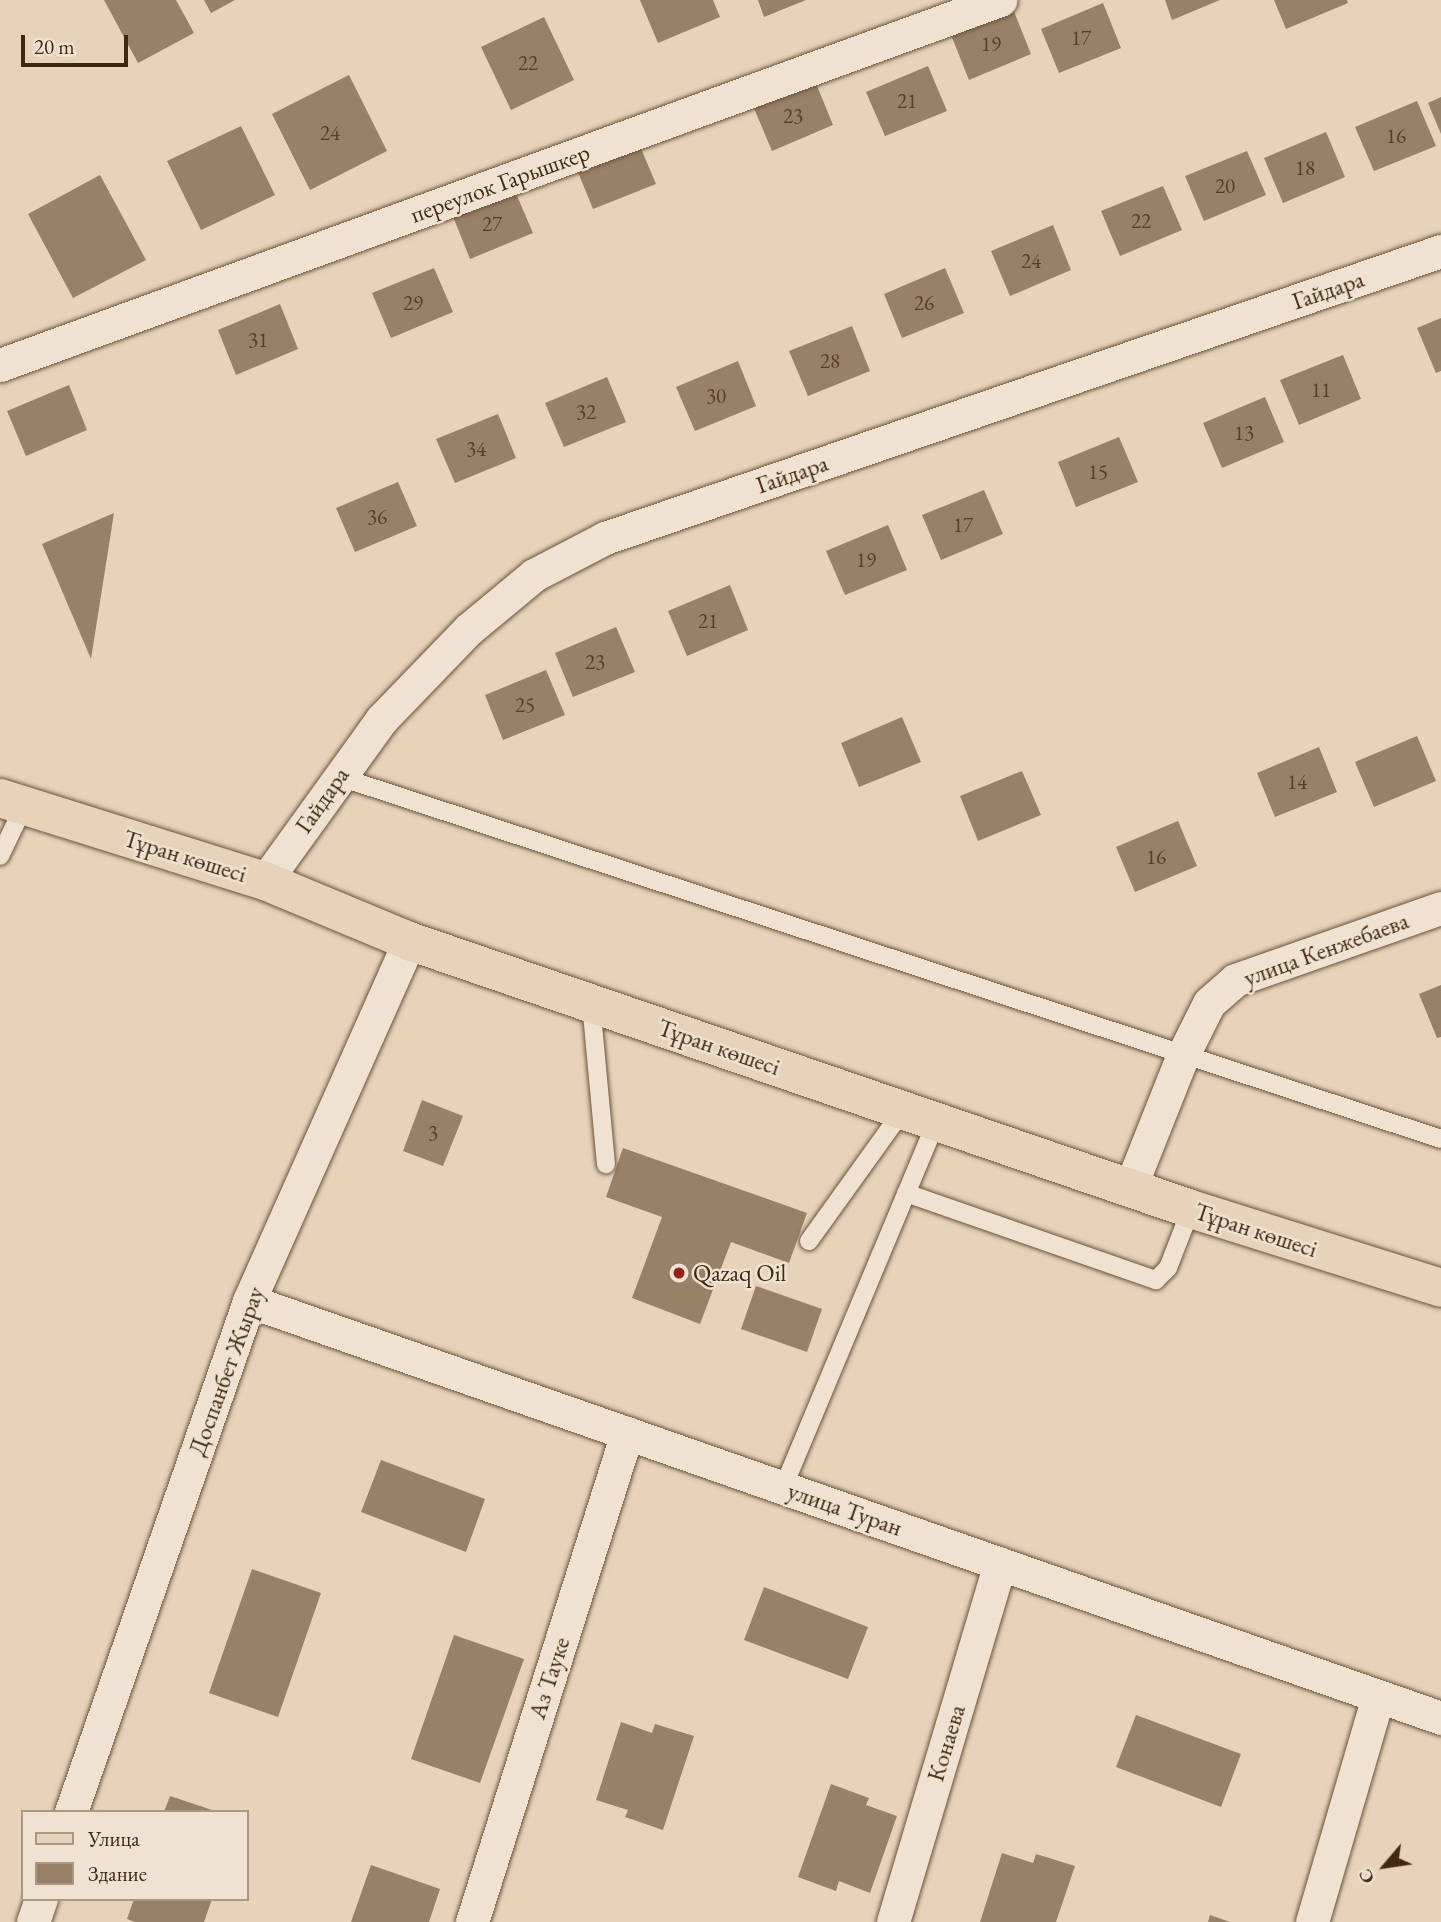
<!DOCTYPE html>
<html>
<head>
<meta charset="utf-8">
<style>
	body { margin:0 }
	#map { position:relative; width:1441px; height:1922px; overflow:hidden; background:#e6d3b9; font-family:"EB Garamond",serif }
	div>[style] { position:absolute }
	.building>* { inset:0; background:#988167 }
	.roads { filter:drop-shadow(0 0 2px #6c533a) drop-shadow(0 0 2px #6c533a) }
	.lane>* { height:18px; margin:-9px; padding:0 9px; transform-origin:9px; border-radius:9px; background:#efe2d2 }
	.street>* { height:33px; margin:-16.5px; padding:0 16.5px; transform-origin:16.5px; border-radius:16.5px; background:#efe2d2 }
	.primary>* { height:38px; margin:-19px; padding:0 19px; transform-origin:19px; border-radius:19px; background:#e6d3b9 }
	.dots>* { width:19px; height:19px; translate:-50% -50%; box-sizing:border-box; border:4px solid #efe2d2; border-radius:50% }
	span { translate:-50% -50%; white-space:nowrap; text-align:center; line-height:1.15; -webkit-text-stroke:5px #efe2d2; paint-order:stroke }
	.number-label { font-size:21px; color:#583e25 }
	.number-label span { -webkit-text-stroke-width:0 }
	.street-label { font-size:24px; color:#43280f }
	.poi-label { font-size:24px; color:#43280f }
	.left { translate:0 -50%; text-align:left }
	.legend { position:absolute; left:21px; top:1810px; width:228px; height:91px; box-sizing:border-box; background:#efe2d2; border:2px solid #aa9884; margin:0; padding:9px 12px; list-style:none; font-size:21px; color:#43280f }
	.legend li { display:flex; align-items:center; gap:14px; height:35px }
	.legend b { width:35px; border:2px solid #aa9884 }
	.north { position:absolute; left:1350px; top:1831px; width:70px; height:70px; -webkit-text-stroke:5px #efe2d2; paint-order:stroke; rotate:241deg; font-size:19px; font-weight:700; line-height:28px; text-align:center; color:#43280f }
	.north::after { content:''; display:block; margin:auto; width:24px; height:32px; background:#43280f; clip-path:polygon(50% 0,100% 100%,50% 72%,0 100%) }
	.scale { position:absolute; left:21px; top:35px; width:107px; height:32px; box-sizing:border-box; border:4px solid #43280f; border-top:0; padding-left:9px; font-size:21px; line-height:24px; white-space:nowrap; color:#43280f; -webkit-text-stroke:5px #efe2d2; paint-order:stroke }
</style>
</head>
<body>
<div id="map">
	<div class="building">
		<div style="clip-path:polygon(104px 0,176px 0,194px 33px,138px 63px)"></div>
		<div style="clip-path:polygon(204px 0,235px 0,211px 13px)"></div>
		<div style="clip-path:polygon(640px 0,713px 0,720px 17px,658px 43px)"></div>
		<div style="clip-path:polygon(758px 0,806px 0,764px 17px)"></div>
		<div style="clip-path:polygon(1165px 0,1220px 0,1172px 20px)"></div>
		<div style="clip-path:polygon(1274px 0,1347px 0,1348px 3px,1286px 29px)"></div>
		<div style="clip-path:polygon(1103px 3px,1121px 48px,1059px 73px,1041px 29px)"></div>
		<div style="clip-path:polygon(1013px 9px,1031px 54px,969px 80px,951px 35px)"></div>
		<div style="clip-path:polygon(544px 17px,574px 80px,511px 110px,481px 47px)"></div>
		<div style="clip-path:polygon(928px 66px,947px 111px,885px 136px,866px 92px)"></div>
		<div style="clip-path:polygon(349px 75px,387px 151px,310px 190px,272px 114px)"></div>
		<div style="clip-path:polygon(815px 81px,833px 125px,772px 151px,753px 106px)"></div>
		<div style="clip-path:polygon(1441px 97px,1441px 134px,1428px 103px)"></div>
		<div style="clip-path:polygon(1417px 101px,1436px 146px,1374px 171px,1355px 127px)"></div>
		<div style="clip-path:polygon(241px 126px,275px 195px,201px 230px,167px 161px)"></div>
		<div style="clip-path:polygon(1326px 132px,1345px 177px,1283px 203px,1264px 158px)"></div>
		<div style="clip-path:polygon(637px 139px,656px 184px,593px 209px,575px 165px)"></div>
		<div style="clip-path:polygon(1247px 151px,1266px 195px,1204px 221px,1185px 176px)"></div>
		<div style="clip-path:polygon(100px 175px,146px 260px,73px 298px,28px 214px)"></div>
		<div style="clip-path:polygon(1163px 186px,1182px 230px,1120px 256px,1101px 211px)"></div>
		<div style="clip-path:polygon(514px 189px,533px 233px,470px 259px,452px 214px)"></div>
		<div style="clip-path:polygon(1053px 225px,1071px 270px,1010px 296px,991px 251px)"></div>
		<div style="clip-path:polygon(434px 268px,453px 312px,391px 338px,372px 293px)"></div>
		<div style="clip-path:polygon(945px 268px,964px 313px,902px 338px,884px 294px)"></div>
		<div style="clip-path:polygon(280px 304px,298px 349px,236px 375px,218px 330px)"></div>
		<div style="clip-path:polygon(1441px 318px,1441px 371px,1436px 373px,1417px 328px)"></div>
		<div style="clip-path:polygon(852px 326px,870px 371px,808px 396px,789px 351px)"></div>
		<div style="clip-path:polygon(1343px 355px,1361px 399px,1299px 425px,1280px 380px)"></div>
		<div style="clip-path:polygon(738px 361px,756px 406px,695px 431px,676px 387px)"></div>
		<div style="clip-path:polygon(607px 377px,626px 422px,564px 447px,545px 403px)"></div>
		<div style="clip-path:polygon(69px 385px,87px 430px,26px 456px,7px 411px)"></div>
		<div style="clip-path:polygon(1265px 397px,1284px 442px,1222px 468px,1203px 423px)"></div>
		<div style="clip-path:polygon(498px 414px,516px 458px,455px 483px,436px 439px)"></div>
		<div style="clip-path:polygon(1119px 437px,1138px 482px,1076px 507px,1058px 462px)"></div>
		<div style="clip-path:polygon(398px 482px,417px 526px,355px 552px,336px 508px)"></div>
		<div style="clip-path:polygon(984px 490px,1003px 534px,941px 560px,922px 515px)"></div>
		<div style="clip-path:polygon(114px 513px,91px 659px,42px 544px)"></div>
		<div style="clip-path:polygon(888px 525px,907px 570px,845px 595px,826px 551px)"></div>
		<div style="clip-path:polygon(730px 585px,748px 630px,687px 656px,668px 611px)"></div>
		<div style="clip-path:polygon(616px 627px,635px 672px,573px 697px,555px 653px)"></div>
		<div style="clip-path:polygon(546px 670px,565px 715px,503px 740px,485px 695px)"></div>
		<div style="clip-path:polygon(902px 717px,921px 762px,859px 787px,841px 743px)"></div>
		<div style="clip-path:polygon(1417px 736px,1436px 781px,1374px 807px,1355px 762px)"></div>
		<div style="clip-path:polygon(1319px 747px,1337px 792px,1275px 817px,1257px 773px)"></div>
		<div style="clip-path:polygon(1022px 771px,1041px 815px,978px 841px,960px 796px)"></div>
		<div style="clip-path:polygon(1178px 821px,1197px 866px,1135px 892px,1116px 847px)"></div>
		<div style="clip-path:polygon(1441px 985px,1441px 1037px,1437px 1038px,1419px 994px)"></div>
		<div style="clip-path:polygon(422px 1100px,463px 1116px,443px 1166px,403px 1151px)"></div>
		<div style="clip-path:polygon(623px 1148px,807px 1213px,789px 1263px,731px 1242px,700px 1324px,632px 1298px,662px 1217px,606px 1197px)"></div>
		<div style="clip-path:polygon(756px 1286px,822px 1309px,807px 1352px,741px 1329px)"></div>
		<div style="clip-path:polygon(381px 1460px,485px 1499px,466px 1552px,361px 1512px)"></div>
		<div style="clip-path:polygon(252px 1569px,321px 1593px,278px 1717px,209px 1693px)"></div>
		<div style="clip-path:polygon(764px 1587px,868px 1627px,848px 1679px,744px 1640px)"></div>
		<div style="clip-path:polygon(454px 1635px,524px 1659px,480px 1783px,411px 1759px)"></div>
		<div style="clip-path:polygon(1136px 1715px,1241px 1754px,1221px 1807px,1116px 1767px)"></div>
		<div style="clip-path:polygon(621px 1722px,652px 1733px,655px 1724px,694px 1736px,663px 1830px,625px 1817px,628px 1810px,596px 1800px)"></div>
		<div style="clip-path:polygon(831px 1784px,869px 1798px,866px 1805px,897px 1816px,870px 1893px,839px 1881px,836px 1891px,798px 1877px)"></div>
		<div style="clip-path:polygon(170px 1796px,215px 1811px,215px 1812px,164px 1812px)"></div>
		<div style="clip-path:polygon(1002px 1853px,1033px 1863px,1036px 1854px,1075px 1866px,1056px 1922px,980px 1922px)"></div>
		<div style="clip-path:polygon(371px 1865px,440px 1889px,429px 1922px,351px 1922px)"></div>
		<div style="clip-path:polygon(134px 1899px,212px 1899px,204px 1922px,135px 1922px,127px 1919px)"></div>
		<div style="clip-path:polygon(1210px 1915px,1230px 1922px,1208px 1922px)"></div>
	</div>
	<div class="roads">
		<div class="lane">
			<div style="left:337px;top:776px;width:1162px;rotate:18.2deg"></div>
			<div style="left:0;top:856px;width:55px;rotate:-64.4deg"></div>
			<div style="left:591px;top:1003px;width:162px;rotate:84.7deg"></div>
			<div style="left:906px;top:1193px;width:265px;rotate:19.2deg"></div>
			<div style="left:1156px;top:1280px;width:17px;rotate:-45deg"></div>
			<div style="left:1168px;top:1268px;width:63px;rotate:-68.7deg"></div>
			<div style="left:809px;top:1241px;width:161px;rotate:-54.3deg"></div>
			<div style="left:783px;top:1488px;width:397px;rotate:-67.3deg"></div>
		</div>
		<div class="street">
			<div style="left:0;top:365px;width:1065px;rotate:-20.05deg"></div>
			<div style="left:265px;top:881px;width:198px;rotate:-54.2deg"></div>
			<div style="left:381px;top:720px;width:127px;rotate:-46deg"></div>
			<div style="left:469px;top:629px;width:85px;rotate:-39.7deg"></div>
			<div style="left:534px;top:575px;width:80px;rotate:-27.5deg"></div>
			<div style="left:605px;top:538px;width:884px;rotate:-18.95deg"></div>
			<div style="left:1130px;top:1188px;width:141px;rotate:-68.3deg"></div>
			<div style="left:1182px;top:1057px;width:60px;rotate:-63.4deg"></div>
			<div style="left:1209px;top:1003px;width:35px;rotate:-41deg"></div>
			<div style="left:1235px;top:980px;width:218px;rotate:-19.3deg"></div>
			<div style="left:249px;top:1301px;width:1263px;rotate:19.28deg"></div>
			<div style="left:71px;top:1812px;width:541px;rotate:-70.79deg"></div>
			<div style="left:249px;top:1301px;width:394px;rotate:-66deg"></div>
			<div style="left:33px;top:1922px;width:24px;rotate:-71deg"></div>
			<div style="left:472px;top:1922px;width:513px;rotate:-72.41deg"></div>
			<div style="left:893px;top:1922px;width:374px;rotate:-73.4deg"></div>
			<div style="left:1312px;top:1922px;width:235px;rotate:-73.7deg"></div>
		</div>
		<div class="primary">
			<div style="left:0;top:798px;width:278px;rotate:17.4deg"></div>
			<div style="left:265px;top:881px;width:156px;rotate:22.6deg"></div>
			<div style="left:409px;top:941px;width:827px;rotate:18.92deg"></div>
			<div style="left:1191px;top:1209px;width:262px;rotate:17.5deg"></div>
		</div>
	</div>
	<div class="dots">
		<div style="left:679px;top:1273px;background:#8f2418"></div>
	</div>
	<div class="number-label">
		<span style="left:1081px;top:38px">17</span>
		<span style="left:991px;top:44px">19</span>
		<span style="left:528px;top:63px">22</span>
		<span style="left:907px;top:101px">21</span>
		<span style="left:793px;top:116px">23</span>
		<span style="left:330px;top:133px">24</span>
		<span style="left:1396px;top:136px">16</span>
		<span style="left:1305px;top:168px">18</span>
		<span style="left:1225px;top:186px">20</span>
		<span style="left:1141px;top:221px">22</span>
		<span style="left:492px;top:224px">27</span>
		<span style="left:1031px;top:261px">24</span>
		<span style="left:413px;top:303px">29</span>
		<span style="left:924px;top:303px">26</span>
		<span style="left:258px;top:340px">31</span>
		<span style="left:830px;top:361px">28</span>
		<span style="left:1321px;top:390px">11</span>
		<span style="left:716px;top:396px">30</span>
		<span style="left:586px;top:412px">32</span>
		<span style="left:1244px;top:433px">13</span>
		<span style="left:476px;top:449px">34</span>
		<span style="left:1098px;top:472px">15</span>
		<span style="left:377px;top:517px">36</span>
		<span style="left:963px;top:525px">17</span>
		<span style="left:866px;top:560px">19</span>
		<span style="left:708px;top:621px">21</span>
		<span style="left:595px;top:662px">23</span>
		<span style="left:525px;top:705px">25</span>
		<span style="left:1297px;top:782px">14</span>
		<span style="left:1156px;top:857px">16</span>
		<span style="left:433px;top:1133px">3</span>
	</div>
	<div class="street-label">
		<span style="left:500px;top:183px;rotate:-20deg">переулок Гарышкер</span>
		<span style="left:1328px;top:290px;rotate:-19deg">Гайдара</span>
		<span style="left:792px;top:474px;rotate:-19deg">Гайдара</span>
		<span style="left:322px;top:800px;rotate:-55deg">Гайдара</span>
		<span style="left:185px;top:856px;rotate:17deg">Тұран көшесі</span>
		<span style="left:1326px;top:949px;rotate:-20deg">улица Кенжебаева</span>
		<span style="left:719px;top:1047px;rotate:19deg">Тұран көшесі</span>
		<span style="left:1256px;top:1230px;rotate:18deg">Тұран көшесі</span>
		<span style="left:226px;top:1371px;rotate:-70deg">Доспанбет Жырау</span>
		<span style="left:845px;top:1509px;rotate:19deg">улица Туран</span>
		<span style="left:549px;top:1678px;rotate:-72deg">Аз Тауке</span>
		<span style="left:946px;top:1743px;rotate:-73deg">Конаева</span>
	</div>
	<div class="poi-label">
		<span class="left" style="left:693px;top:1273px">Qazaq Oil</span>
	</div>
	<ul class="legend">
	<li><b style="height:9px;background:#e6d3b9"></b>Улица</li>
	<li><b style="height:19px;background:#988167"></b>Здание</li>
	</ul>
	<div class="north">С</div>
	<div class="scale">20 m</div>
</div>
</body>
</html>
